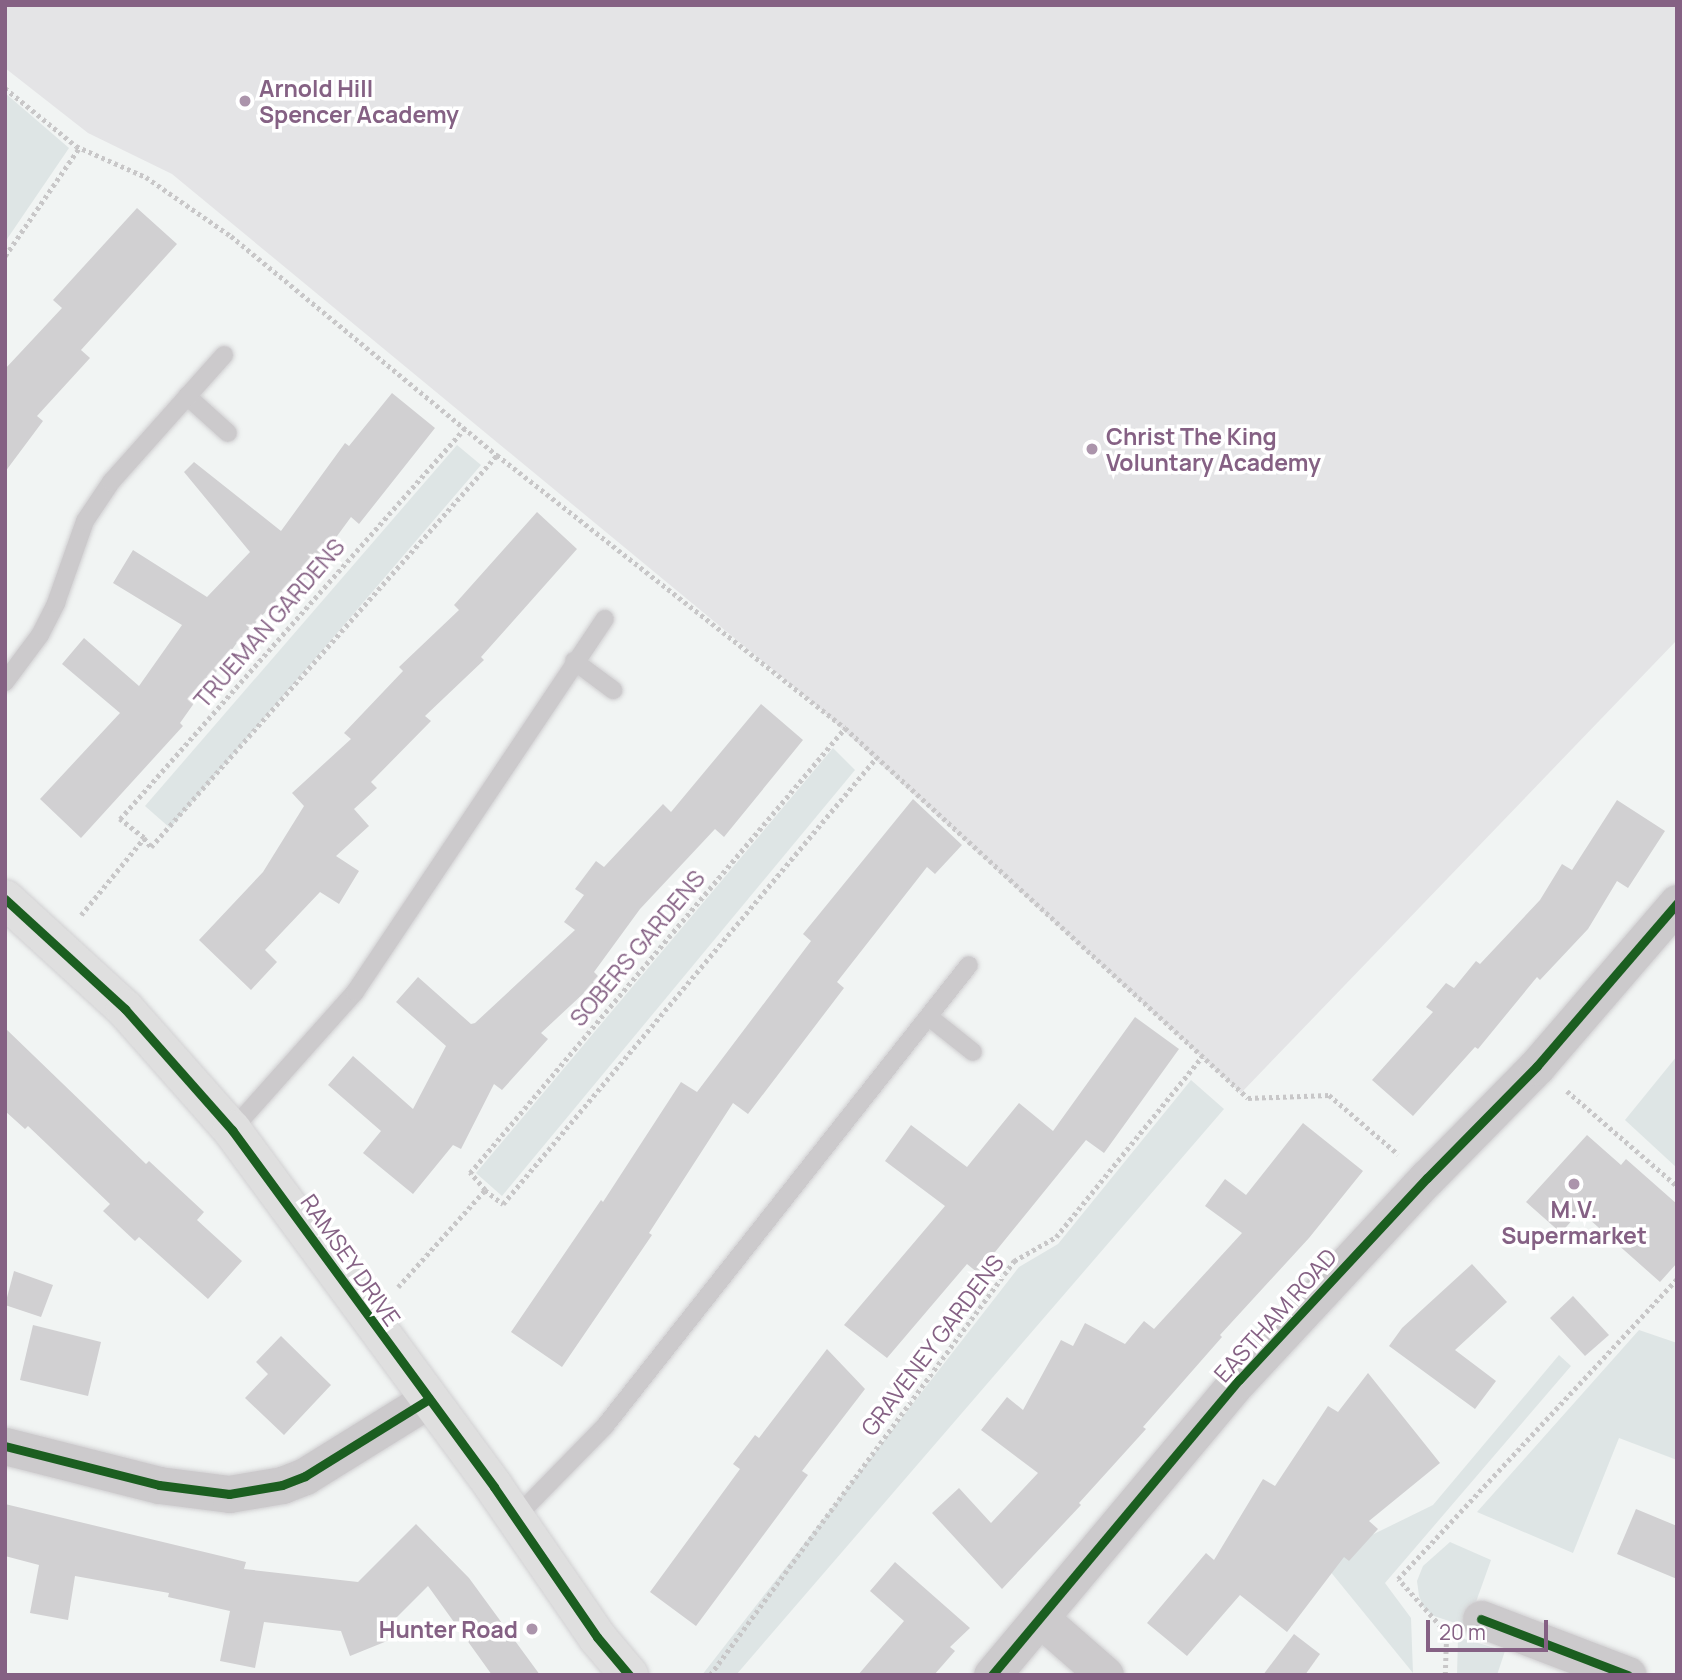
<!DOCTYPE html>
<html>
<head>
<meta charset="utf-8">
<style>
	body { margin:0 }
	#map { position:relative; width:1682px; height:1680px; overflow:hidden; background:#f1f4f3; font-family:Manrope,sans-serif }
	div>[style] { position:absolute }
	.built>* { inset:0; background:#e4e4e6 }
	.green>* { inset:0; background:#dee5e5 }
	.building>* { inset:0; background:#d1d0d2 }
	.path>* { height:4.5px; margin-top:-2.25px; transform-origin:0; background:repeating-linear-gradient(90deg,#c8c7c8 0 3.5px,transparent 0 7px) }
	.roads { filter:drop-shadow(0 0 2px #d1d0d2) drop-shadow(0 0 2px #d1d0d2) }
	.lane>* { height:18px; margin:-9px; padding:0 9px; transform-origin:9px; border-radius:9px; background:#cccacc }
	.street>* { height:37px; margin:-18.5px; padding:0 18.5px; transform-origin:18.5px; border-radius:18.5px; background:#cccacc }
	.secondary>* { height:38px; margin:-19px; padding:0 19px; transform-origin:19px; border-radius:19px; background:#dfdfdf }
	.cycleway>* { height:9px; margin:-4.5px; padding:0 4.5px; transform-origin:4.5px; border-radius:4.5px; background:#1b5e20 }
	.dots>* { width:19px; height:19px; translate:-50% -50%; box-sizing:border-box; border:4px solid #fff; border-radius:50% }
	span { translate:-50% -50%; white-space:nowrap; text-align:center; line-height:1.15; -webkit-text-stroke:7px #fff; paint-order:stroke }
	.poi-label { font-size:23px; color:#856184; font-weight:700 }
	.left { translate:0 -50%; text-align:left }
	.right { translate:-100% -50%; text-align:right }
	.street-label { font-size:23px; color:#856184 }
	.frame { position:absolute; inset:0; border:7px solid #856184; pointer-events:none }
	.scale { position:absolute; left:1426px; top:1620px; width:122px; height:32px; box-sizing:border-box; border:4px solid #856184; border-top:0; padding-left:9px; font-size:21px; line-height:24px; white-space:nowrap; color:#856184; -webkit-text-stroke:5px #fff; paint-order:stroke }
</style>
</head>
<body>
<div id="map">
	<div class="built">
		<div style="clip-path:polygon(5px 5px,1677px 5px,1677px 640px,1241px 1093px,818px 707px,172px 174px,88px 133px,5px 68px)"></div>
	</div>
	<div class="green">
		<div style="clip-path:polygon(5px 93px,69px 148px,5px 242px)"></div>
		<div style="clip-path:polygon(457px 445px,481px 465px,170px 828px,145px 806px)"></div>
		<div style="clip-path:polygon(833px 748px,855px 770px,502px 1196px,476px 1173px)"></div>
		<div style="clip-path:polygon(1677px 1056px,1677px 1168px,1625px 1120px)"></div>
		<div style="clip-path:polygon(1191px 1080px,1224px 1109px,736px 1675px,702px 1675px,1019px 1267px,1058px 1244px)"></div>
		<div style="clip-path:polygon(1639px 1330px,1677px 1343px,1677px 1460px,1619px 1438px,1573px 1553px,1477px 1512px)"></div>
		<div style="clip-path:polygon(1559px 1355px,1571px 1366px,1385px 1583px,1411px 1618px,1413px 1673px,1325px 1565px,1335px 1553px,1433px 1505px)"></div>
		<div style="clip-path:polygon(1450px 1542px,1491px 1560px,1467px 1627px,1434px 1616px,1424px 1608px,1419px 1596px,1417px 1581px,1423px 1566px)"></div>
		<div style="clip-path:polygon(1458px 1637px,1505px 1651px,1497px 1675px,1457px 1675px)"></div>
	</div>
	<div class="building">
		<div style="clip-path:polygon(137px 208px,177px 244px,81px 350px,90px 358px,37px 416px,43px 421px,5px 472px,5px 369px,62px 308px,53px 300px)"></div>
		<div style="clip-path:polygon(392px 393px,435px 428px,359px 524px,351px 517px,299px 588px,292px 583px,236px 644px,180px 723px,183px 726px,81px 838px,40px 799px,120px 713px,62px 664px,84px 638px,139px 686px,182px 625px,113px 583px,133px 550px,207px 597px,250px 552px,184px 472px,194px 462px,281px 531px,345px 443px,349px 446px)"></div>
		<div style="clip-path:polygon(537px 512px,577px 549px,481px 657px,484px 660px,425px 716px,431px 721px,371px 782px,377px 788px,354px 809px,369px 826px,336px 856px,359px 871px,339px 904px,320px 892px,265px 950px,277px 962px,251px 990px,199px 940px,263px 872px,304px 806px,292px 793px,351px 739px,344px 733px,403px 671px,399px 667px,459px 610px,454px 605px)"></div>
		<div style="clip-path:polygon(761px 704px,803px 740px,724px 837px,715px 829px,640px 909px,594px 972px,600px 978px,541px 1033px,548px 1039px,502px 1090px,494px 1084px,461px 1149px,453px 1145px,413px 1194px,363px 1153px,381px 1131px,328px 1085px,353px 1056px,413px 1109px,446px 1046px,396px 1002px,418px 977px,471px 1024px,475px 1023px,575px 930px,564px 922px,584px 895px,575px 889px,596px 861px,604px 867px,663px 804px,671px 812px)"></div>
		<div style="clip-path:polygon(913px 799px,962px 845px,935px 874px,927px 867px,837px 982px,844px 988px,748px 1114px,733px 1103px,649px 1233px,652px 1235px,562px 1367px,511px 1332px,601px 1200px,603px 1202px,681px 1082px,697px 1092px,811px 941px,803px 934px)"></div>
		<div style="clip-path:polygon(1617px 800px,1665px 831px,1628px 888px,1617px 881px,1588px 929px,1540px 980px,1537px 977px,1478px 1049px,1475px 1047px,1413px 1116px,1372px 1080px,1433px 1012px,1426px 1007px,1446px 983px,1454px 988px,1476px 961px,1480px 964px,1540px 900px,1562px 864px,1572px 870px)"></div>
		<div style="clip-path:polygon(1135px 1017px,1179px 1049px,1104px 1153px,1086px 1140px,978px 1273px,967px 1264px,887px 1358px,844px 1325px,945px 1206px,885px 1161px,911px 1125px,967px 1167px,1019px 1103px,1053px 1131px)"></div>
		<div style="clip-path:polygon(5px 1028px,146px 1164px,149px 1161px,204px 1212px,197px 1220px,242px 1261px,208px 1299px,139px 1237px,135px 1241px,103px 1211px,110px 1204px,28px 1126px,25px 1129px,5px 1111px)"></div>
		<div style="clip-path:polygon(1303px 1123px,1363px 1171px,1309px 1238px,1220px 1335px,1222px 1337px,1143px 1427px,1146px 1429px,1079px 1503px,1081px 1505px,1002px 1589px,932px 1513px,959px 1488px,991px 1523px,1038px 1473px,981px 1430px,1007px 1397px,1023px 1410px,1061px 1340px,1073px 1346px,1085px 1323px,1125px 1344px,1144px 1321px,1154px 1329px,1242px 1233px,1205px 1206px,1225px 1179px,1246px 1195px)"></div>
		<div style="clip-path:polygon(1587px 1135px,1621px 1165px,1626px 1159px,1677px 1204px,1677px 1263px,1660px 1282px,1580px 1211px,1561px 1233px,1526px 1202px)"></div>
		<div style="clip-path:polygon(1472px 1264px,1507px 1302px,1455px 1350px,1496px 1381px,1475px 1409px,1389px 1346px,1402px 1328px)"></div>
		<div style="clip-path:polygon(14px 1271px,53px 1285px,41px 1317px,5px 1305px)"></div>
		<div style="clip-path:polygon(1573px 1296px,1609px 1335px,1585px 1356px,1550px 1318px)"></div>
		<div style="clip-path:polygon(33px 1325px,101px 1342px,88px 1396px,20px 1380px)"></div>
		<div style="clip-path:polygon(281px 1336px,331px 1385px,284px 1435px,245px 1398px,268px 1374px,256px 1362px)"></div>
		<div style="clip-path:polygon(827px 1349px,865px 1389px,802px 1471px,808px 1475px,696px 1626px,650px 1592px,740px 1469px,733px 1464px,755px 1435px,759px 1438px)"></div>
		<div style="clip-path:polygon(1368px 1373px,1440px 1463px,1369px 1521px,1378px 1529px,1349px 1561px,1344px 1557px,1287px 1632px,1240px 1595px,1187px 1656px,1147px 1623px,1206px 1553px,1214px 1560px,1263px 1479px,1275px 1486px,1328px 1406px,1338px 1412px)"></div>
		<div style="clip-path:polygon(5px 1504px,246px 1562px,244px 1569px,358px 1582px,416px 1524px,469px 1578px,540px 1675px,492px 1675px,428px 1586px,387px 1627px,392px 1639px,350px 1656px,341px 1631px,264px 1622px,255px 1668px,220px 1661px,230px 1611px,168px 1597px,169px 1593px,75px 1576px,68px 1620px,30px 1613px,39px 1565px,5px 1556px)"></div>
		<div style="clip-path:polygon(1636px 1509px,1677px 1526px,1677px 1579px,1617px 1554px)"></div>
		<div style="clip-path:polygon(895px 1562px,970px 1628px,950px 1647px,955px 1651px,934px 1675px,858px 1675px,904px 1621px,870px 1591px)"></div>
		<div style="clip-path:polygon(1294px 1634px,1320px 1654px,1305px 1675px,1263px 1675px)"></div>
	</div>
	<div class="path">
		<div style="left:5px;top:88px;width:92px;rotate:39.2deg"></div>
		<div style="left:76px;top:146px;width:77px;rotate:23.9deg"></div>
		<div style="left:146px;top:177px;width:103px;rotate:34.8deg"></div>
		<div style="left:231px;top:236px;width:345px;rotate:39.5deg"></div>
		<div style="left:497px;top:455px;width:442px;rotate:38.1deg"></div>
		<div style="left:845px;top:728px;width:547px;rotate:42.56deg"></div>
		<div style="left:1248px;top:1098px;width:81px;rotate:-2.1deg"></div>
		<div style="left:1329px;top:1095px;width:91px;rotate:40.5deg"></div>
		<div style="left:5px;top:256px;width:131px;rotate:-55.6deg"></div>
		<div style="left:144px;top:838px;width:31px;rotate:-142deg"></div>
		<div style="left:120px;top:819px;width:521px;rotate:-48.58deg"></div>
		<div style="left:81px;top:915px;width:99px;rotate:-50.7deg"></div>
		<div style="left:144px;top:838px;width:11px;rotate:52deg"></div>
		<div style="left:151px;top:847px;width:523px;rotate:-48.57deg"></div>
		<div style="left:1567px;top:1091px;width:145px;rotate:40.8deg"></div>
		<div style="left:485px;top:1190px;width:23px;rotate:-131deg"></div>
		<div style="left:470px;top:1173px;width:582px;rotate:-49.88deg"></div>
		<div style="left:398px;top:1287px;width:130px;rotate:-48.1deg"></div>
		<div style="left:485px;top:1190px;width:23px;rotate:38deg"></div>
		<div style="left:503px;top:1204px;width:581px;rotate:-50.09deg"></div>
		<div style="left:1441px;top:1627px;width:64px;rotate:-131.9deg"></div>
		<div style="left:1398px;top:1579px;width:410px;rotate:-47.1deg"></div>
		<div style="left:710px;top:1675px;width:514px;rotate:-53.71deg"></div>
		<div style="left:1014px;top:1261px;width:48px;rotate:-29.7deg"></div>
		<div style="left:1056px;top:1237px;width:232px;rotate:-51deg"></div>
		<div style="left:1445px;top:1675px;width:38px;rotate:-88deg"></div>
	</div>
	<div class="roads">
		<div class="lane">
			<div style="left:187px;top:396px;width:55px;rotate:42.1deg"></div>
			<div style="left:574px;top:661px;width:49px;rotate:36.6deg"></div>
			<div style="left:5px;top:682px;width:59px;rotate:-53.3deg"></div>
			<div style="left:40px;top:635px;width:36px;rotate:-63deg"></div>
			<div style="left:56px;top:603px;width:87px;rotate:-70.5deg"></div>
			<div style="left:85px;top:521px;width:47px;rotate:-56.3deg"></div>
			<div style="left:111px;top:482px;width:170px;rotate:-48.3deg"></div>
			<div style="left:929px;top:1017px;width:56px;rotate:38.5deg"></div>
			<div style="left:232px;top:1130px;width:185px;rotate:-48.3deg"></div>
			<div style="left:355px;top:992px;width:449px;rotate:-56.2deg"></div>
			<div style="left:515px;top:1518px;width:129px;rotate:-45.6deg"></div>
			<div style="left:605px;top:1426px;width:587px;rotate:-51.71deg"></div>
		</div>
		<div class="street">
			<div style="left:5px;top:1446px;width:159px;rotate:14.2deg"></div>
			<div style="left:159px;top:1485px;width:71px;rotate:7.3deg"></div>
			<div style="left:229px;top:1494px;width:54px;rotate:-9.6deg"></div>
			<div style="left:282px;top:1485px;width:25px;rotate:-21deg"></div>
			<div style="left:305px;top:1476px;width:146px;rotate:-31.8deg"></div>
			<div style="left:1041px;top:1619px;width:85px;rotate:41.2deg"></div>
			<div style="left:1481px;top:1619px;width:157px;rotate:20.9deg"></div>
			<div style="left:992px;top:1675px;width:385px;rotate:-50.1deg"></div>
			<div style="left:1239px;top:1380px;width:276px;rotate:-47.1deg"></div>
			<div style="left:1427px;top:1178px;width:157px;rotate:-45.5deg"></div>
			<div style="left:1537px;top:1066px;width:215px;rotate:-49.3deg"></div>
		</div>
		<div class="secondary">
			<div style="left:5px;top:899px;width:163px;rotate:42.5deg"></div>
			<div style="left:125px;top:1009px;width:162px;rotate:48.5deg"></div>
			<div style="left:232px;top:1130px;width:443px;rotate:53.7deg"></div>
			<div style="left:494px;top:1487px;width:182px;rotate:55.5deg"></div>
			<div style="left:597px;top:1637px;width:50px;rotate:49.9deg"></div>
		</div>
	</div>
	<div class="cycleway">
		<div style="left:5px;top:899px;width:163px;rotate:42.5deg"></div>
		<div style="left:125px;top:1009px;width:162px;rotate:48.5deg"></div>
		<div style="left:232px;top:1130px;width:443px;rotate:53.7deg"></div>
		<div style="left:494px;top:1487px;width:182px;rotate:55.5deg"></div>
		<div style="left:597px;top:1637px;width:50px;rotate:49.9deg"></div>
		<div style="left:5px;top:1446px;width:159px;rotate:14.2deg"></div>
		<div style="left:159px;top:1485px;width:71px;rotate:7.3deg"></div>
		<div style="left:229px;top:1494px;width:54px;rotate:-9.6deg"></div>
		<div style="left:282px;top:1485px;width:25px;rotate:-21deg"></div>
		<div style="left:305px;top:1476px;width:146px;rotate:-31.8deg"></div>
		<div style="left:1481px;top:1619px;width:157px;rotate:20.9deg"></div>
		<div style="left:992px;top:1675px;width:385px;rotate:-50.1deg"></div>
		<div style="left:1239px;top:1380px;width:276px;rotate:-47.1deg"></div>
		<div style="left:1427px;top:1178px;width:157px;rotate:-45.5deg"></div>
		<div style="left:1537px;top:1066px;width:215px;rotate:-49.3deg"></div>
	</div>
	<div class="dots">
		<div style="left:245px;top:101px;background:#ab94ab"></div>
		<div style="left:1092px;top:449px;background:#ab94ab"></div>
		<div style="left:1574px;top:1184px;background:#ab94ab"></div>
		<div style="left:532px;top:1629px;background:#ab94ab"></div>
	</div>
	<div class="poi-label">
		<span class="left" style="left:259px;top:101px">Arnold Hill<br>Spencer Academy</span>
		<span class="left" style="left:1106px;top:449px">Christ The King<br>Voluntary Academy</span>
		<span style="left:1574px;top:1222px">M.V.<br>Supermarket</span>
		<span class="right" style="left:518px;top:1629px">Hunter Road</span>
	</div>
	<div class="street-label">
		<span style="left:269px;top:623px;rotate:-49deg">TRUEMAN GARDENS</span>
		<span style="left:637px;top:948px;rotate:-50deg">SOBERS GARDENS</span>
		<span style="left:351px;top:1260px;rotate:55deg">RAMSEY DRIVE</span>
		<span style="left:1275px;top:1315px;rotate:-48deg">EASTHAM ROAD</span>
		<span style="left:932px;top:1345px;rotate:-53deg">GRAVENEY GARDENS</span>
	</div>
	<div class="frame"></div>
	<div class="scale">20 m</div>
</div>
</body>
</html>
